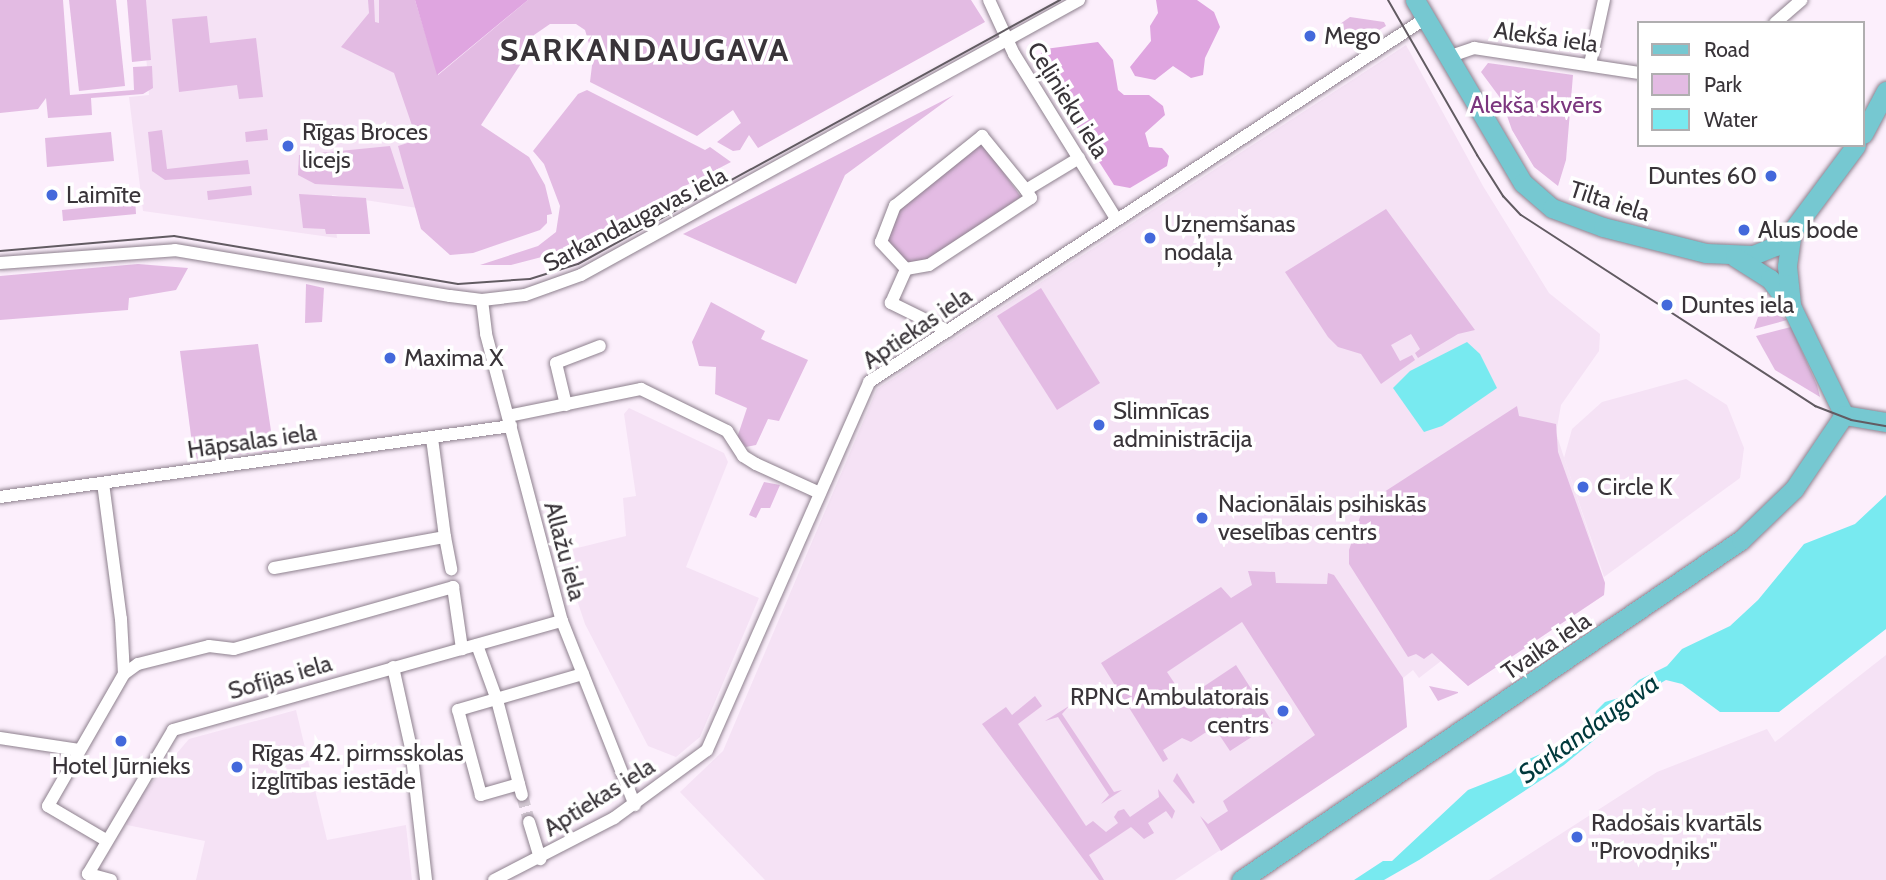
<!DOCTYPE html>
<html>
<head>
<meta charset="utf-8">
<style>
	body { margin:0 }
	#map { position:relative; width:1886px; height:880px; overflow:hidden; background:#fceffc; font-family:Cabin,sans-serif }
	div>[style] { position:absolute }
	.built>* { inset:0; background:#f5e2f5 }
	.green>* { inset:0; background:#e3bbe3 }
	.forest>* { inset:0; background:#dfa5e0 }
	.water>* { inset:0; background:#78eaf0 }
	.street-tunnel>* { height:12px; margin-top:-6px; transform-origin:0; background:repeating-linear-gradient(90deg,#d5cad5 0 12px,transparent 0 18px) }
	.roads { filter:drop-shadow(0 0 2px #8e818e) drop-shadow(0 0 2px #8e818e) }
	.street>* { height:12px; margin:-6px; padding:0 6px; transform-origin:6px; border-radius:6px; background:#fff }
	.primary>* { height:19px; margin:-9.5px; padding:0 9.5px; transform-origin:9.5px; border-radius:9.5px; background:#76c8d1 }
	.tram>* { height:2px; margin:-1px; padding:0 1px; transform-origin:1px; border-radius:1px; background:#625b62 }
	.dots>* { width:19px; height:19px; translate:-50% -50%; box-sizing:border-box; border:4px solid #fff; border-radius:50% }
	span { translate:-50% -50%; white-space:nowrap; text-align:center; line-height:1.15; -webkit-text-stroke:7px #fff; paint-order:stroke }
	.poi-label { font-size:24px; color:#393439 }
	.left { translate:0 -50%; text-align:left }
	.right { translate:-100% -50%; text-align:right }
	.street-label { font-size:24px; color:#393439 }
	.park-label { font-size:24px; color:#7b367e }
	.water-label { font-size:26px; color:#00393c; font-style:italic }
	.district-label { font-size:32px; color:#393439; font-weight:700; letter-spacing:2px }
	.legend { position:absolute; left:1637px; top:21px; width:228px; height:126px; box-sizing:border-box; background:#fff; border:2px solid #b0aeb0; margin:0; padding:9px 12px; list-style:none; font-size:21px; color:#393439 }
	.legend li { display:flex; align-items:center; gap:14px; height:35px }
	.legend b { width:35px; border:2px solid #b0aeb0 }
</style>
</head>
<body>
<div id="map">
	<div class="built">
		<div style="clip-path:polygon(142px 0,401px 0,457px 206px,424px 209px,332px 195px,337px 238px,143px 211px,129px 97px,149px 95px)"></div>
		<div style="clip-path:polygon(1406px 45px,1483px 186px,1549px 293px,1600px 334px,1599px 351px,1561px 405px,1556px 433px,1605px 583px,1604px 595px,1468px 686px,1441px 661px,1419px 678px,1413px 670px,1403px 678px,1407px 727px,1175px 880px,765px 880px,680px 792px,723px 751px,877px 389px)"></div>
		<div style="clip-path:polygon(1686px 379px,1727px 405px,1744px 448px,1740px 478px,1604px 577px,1564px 458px,1572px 429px,1602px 402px)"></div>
		<div style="clip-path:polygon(629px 408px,724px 453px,728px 462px,686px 567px,759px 598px,700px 737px,676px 757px,648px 746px,585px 624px,561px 552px,626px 536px,623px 498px,636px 496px,624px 414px)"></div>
		<div style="clip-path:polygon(1886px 655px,1886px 880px,1489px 880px,1657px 772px,1767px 729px,1775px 742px)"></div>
		<div style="clip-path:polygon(296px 710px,327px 840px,406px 825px,412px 880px,196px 880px,205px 841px,127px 825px,125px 814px,189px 739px)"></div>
	</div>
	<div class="green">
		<div style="clip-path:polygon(0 0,63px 0,70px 95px,134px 90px,133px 67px,152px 66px,153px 88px,143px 94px,91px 98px,92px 115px,48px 118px,46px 98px,38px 109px,0 113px)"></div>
		<div style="clip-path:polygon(69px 0,116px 0,125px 86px,79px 91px)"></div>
		<div style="clip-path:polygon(127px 0,146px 0,151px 60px,132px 62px)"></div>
		<div style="clip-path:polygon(368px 0,374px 0,375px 22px,379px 23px,379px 0,415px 0,438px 75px,528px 0,971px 0,985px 22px,758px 148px,749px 135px,740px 150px,733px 151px,717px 142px,741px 123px,733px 110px,697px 136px,590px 82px,593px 57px,585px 30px,576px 24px,550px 24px,534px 35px,535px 42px,481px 125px,529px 157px,545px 185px,552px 214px,547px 215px,547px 223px,540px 230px,473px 253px,450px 255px,421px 229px,398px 146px,417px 140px,394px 73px,341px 47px,369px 13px)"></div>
		<div style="clip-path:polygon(207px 16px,210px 43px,256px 38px,263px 97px,239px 99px,237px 85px,179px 92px,172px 19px)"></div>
		<div style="clip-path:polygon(1350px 17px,1384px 22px,1386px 26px,1353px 45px,1340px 24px)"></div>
		<div style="clip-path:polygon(1488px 63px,1573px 75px,1566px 160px,1558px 186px,1534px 167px,1512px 130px,1501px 99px,1481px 72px)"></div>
		<div style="clip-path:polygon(587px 90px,705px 150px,710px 147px,731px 162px,557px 253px,511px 265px,480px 265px,538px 246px,556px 232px,560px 206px,544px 164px,533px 151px,578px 94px)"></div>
		<div style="clip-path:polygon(954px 95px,845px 175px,796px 284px,683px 234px)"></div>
		<div style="clip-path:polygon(267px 129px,268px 140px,246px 142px,245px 132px)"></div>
		<div style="clip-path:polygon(162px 130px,167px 169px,248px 160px,250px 174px,165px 180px,152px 171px,148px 132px)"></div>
		<div style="clip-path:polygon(111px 132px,114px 161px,47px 167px,45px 138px)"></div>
		<div style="clip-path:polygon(981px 141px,1021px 197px,928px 259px,908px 263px,887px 241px,897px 209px)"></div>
		<div style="clip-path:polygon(390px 146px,404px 189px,315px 184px,298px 175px,299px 155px)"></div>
		<div style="clip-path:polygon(251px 186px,252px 195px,208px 200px,207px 191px)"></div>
		<div style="clip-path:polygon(299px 194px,366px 198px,370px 234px,326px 234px,325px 229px,303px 228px)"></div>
		<div style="clip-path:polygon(135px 196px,136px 214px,63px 221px,62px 210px,110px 205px,110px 198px)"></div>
		<div style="clip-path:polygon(1386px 209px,1475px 330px,1458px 334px,1418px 358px,1415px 353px,1420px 349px,1411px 334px,1391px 345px,1400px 361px,1412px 355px,1415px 360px,1381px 384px,1361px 354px,1338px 347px,1328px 337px,1285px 272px)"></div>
		<div style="clip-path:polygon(138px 264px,188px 268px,176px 290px,129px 298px,128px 310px,0 320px,0 276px)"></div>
		<div style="clip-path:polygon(306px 284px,324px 288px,322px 322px,305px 323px)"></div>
		<div style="clip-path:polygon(1041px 288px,1100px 383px,1057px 410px,997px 316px)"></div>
		<div style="clip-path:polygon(711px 302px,765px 331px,761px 339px,808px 360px,779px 421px,768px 419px,756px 445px,746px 447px,737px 438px,747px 408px,715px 394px,716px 367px,699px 366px,692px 342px)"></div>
		<div style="clip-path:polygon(1765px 313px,1776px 313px,1787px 320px,1754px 329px,1758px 317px)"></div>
		<div style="clip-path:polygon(1791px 327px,1817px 385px,1820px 397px,1775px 370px,1756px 336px)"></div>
		<div style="clip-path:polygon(258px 344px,274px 451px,194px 459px,180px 351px)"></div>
		<div style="clip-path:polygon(1517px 406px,1519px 416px,1556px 424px,1558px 452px,1605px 583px,1604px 595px,1468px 686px,1432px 653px,1424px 659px,1416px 654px,1408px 657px,1349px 564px,1349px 550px,1364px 505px)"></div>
		<div style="clip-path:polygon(764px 482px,780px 485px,770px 508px,761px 508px,756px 518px,749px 515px)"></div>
		<div style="clip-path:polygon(1248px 571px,1275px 572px,1276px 583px,1327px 584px,1328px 573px,1334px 575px,1403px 678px,1407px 727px,1221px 851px,1200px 816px,1208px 824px,1228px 811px,1223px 801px,1315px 735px,1242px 622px,1167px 672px,1185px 699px,1236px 665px,1273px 723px,1230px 751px,1214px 727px,1191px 742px,1182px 738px,1163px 750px,1168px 759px,1163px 762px,1101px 663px,1221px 587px,1231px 598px,1252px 585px)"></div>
		<div style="clip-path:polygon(1429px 686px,1458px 692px,1458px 693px,1438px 701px)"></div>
		<div style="clip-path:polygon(1035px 696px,1042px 706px,1018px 724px,1086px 826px,1093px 821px,1106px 832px,1118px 823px,1114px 817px,1118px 811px,1124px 809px,1130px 817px,1159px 797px,1158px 789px,1175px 811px,1172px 819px,1166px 811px,1148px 823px,1154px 833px,1144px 839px,1131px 827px,1089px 855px,1104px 880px,1099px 880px,982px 724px,1006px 707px,1012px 715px)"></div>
		<div style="clip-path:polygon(1069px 706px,1062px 714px,1114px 792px,1122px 790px,1101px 804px,1109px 795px,1058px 717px,1045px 721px)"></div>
		<div style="clip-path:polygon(1177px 773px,1195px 802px,1193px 804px,1173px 781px)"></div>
	</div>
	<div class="forest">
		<div style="clip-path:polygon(415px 0,528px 0,437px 75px)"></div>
		<div style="clip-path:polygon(1156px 0,1197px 0,1214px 12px,1220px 27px,1205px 58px,1203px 75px,1191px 78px,1173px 66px,1155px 80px,1135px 76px,1130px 67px,1151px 41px,1150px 26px,1158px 13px)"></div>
		<div style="clip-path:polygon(1098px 42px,1113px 60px,1118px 90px,1124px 95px,1149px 95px,1163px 106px,1165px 115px,1145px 133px,1149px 147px,1162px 148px,1169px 156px,1167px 166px,1130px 188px,1114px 185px,1054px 92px,1038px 57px,1045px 49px)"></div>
	</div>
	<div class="water">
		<div style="clip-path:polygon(1467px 342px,1480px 354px,1497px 388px,1442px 426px,1424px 432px,1393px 388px,1410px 371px)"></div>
		<div style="clip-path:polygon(1886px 495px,1886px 629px,1779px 712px,1720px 712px,1682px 684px,1666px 680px,1626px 703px,1599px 736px,1564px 765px,1419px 860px,1384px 880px,1354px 880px,1383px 861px,1392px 861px,1468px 790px,1511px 773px,1522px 762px,1568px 742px,1574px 731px,1579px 733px,1593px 726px,1596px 711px,1605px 702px,1622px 697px,1639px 680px,1667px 666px,1682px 649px,1730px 626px,1758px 600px,1804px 544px,1855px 524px)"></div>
	</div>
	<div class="street-tunnel">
		<div style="left:522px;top:795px;width:28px;rotate:75deg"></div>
	</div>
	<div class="roads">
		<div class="street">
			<div style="left:989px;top:0;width:60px;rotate:65.2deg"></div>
			<div style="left:1014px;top:54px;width:195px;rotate:58.2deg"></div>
			<div style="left:1775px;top:23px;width:35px;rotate:-41deg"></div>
			<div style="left:1448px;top:57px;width:28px;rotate:-19deg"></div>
			<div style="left:1474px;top:48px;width:167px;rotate:8.6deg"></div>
			<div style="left:1590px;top:64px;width:66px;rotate:-77.7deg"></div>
			<div style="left:0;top:263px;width:175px;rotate:-4.2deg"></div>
			<div style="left:175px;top:250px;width:279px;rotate:9.5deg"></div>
			<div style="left:450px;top:296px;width:32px;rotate:7deg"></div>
			<div style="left:482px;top:300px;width:43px;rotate:-6.6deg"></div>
			<div style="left:525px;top:295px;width:59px;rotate:-19.7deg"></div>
			<div style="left:581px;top:275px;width:569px;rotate:-28.91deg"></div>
			<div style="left:906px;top:269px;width:37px;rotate:-133deg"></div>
			<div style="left:881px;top:242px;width:39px;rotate:-69deg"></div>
			<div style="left:895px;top:206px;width:112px;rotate:-38.8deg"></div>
			<div style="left:982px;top:136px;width:70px;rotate:50.8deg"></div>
			<div style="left:482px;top:300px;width:34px;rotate:83deg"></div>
			<div style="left:486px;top:334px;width:297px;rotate:75.2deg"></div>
			<div style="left:562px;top:621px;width:198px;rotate:68.4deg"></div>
			<div style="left:948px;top:331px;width:64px;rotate:-153.8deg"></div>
			<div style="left:891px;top:303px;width:37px;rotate:-66deg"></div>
			<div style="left:906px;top:269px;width:23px;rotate:-10deg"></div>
			<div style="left:929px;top:265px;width:122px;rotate:-33.3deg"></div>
			<div style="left:1031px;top:198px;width:9px;rotate:-122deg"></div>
			<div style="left:1026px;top:190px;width:62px;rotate:-31.1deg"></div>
			<div style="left:566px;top:405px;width:43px;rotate:-103.4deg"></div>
			<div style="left:556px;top:363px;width:47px;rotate:-21.1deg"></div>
			<div style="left:508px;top:416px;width:136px;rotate:-11.5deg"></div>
			<div style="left:641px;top:389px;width:96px;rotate:26deg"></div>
			<div style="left:727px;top:431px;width:30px;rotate:57deg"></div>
			<div style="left:743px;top:456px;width:15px;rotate:32deg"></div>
			<div style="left:756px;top:464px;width:70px;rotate:24.4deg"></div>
			<div style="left:103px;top:483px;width:137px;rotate:82.5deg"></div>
			<div style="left:121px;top:619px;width:55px;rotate:86.9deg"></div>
			<div style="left:0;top:497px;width:516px;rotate:-7.91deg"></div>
			<div style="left:445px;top:537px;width:33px;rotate:79deg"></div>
			<div style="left:274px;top:568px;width:174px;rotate:-10.3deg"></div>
			<div style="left:445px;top:537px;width:100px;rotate:-97.5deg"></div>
			<div style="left:477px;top:645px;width:59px;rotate:70deg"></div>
			<div style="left:497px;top:700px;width:98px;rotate:75.3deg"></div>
			<div style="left:393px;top:667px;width:83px;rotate:77.5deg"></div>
			<div style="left:411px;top:748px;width:133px;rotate:83.5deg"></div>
			<div style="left:0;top:738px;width:80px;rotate:8.6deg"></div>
			<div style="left:519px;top:784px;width:40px;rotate:164deg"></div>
			<div style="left:481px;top:795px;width:88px;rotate:-105.1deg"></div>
			<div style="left:458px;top:710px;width:130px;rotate:-16.1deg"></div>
			<div style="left:529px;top:822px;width:39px;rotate:73deg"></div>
			<div style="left:104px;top:839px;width:65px;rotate:-149.5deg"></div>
			<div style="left:48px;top:806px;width:152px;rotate:-60.1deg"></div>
			<div style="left:124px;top:674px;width:17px;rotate:-36deg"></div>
			<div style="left:138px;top:664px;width:73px;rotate:-14.2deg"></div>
			<div style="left:209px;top:646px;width:25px;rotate:7deg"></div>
			<div style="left:234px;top:649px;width:228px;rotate:-15.8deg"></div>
			<div style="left:453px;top:587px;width:63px;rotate:81.7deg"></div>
			<div style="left:111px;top:880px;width:24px;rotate:-165deg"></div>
			<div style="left:88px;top:874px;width:167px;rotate:-59.4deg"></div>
			<div style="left:173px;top:730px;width:404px;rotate:-15.7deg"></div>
			<div style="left:494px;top:880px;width:135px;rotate:-27.3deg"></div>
			<div style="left:614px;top:818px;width:115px;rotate:-36.2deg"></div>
			<div style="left:707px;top:750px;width:402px;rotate:-66.2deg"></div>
			<div style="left:869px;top:382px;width:665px;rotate:-33.16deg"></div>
		</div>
		<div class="primary">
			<div style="left:1415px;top:0;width:212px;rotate:59.5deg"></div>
			<div style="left:1523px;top:183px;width:38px;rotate:41deg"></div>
			<div style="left:1552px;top:208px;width:54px;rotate:20.4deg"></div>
			<div style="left:1603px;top:227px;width:106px;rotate:14.2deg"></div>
			<div style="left:1706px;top:253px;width:47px;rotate:2.4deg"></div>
			<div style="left:1753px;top:255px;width:24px;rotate:-22deg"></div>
			<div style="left:1775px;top:246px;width:23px;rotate:-41deg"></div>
			<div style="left:1792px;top:231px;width:107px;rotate:-53.3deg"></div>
			<div style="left:1863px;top:134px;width:49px;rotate:-61.9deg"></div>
			<div style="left:1735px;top:257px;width:41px;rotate:32.2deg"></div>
			<div style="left:1770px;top:279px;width:36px;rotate:53deg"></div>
			<div style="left:1792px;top:308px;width:119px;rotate:64.1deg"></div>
			<div style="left:1791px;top:304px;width:38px;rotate:-96deg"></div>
			<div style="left:1787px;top:266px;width:35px;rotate:-82deg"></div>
			<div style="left:1844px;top:415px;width:43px;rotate:9.5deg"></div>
			<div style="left:1241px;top:880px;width:605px;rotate:-34.22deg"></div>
			<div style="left:1741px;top:540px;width:74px;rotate:-43.9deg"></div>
			<div style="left:1794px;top:489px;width:89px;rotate:-56deg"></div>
		</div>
	</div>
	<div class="tram">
		<div style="left:1388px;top:0;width:179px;rotate:60.1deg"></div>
		<div style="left:1477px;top:155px;width:49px;rotate:57.6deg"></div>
		<div style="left:1503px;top:196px;width:26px;rotate:47deg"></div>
		<div style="left:1521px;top:215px;width:351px;rotate:33deg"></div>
		<div style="left:1815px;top:406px;width:39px;rotate:21deg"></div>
		<div style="left:1851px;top:420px;width:36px;rotate:10deg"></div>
		<div style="left:0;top:251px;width:175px;rotate:-4.9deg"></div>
		<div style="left:174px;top:236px;width:288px;rotate:9.6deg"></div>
		<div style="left:458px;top:284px;width:72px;rotate:-4deg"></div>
		<div style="left:530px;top:279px;width:50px;rotate:-17.4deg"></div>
		<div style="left:578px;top:264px;width:550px;rotate:-28.71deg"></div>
	</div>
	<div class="dots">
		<div style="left:1310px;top:36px;background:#4369db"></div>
		<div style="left:288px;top:146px;background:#4369db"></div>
		<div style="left:1771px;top:176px;background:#4369db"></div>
		<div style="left:52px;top:195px;background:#4369db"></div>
		<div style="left:1744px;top:230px;background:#4369db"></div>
		<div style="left:1150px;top:238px;background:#4369db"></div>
		<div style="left:1667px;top:305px;background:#4369db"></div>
		<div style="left:390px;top:358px;background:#4369db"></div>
		<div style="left:1099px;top:425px;background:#4369db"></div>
		<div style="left:1583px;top:487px;background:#4369db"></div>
		<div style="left:1202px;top:518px;background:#4369db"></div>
		<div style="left:1283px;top:711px;background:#4369db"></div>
		<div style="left:121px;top:741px;background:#4369db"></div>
		<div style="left:237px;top:767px;background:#4369db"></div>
		<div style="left:1577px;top:837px;background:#4369db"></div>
	</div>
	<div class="poi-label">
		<span class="left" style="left:1324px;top:36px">Mego</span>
		<span class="left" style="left:302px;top:146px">Rīgas Broces<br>licejs</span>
		<span class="right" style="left:1757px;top:176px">Duntes 60</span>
		<span class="left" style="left:66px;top:195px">Laimīte</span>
		<span class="left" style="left:1164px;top:238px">Uzņemšanas<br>nodaļa</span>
		<span class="left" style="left:1758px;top:230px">Alus bode</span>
		<span class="left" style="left:1681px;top:305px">Duntes iela</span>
		<span class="left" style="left:404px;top:358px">Maxima X</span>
		<span class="left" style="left:1113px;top:425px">Slimnīcas<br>administrācija</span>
		<span class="left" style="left:1597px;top:487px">Circle K</span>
		<span class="left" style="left:1218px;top:518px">Nacionālais psihiskās<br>veselības centrs</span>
		<span class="right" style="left:1269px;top:711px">RPNC Ambulatorais<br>centrs</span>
		<span class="left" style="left:251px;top:767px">Rīgas 42. pirmsskolas<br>izglītības iestāde</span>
		<span style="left:121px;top:766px">Hotel Jūrnieks</span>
		<span class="left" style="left:1591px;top:837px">Radošais kvartāls<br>"Provodņiks"</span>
	</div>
	<div class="street-label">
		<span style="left:1546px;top:37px;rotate:8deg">Alekša iela</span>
		<span style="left:1068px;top:100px;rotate:58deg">Ceļinieku iela</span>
		<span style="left:1610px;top:201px;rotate:18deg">Tilta iela</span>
		<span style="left:635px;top:219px;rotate:-27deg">Sarkandaugavas iela</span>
		<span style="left:917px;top:328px;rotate:-34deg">Aptiekas iela</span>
		<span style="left:252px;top:441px;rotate:-8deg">Hāpsalas iela</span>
		<span style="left:565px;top:551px;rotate:75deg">Allažu iela</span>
		<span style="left:1546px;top:646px;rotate:-34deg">Tvaika iela</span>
		<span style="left:280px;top:677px;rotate:-16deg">Sofijas iela</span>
		<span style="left:599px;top:797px;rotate:-32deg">Aptiekas iela</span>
	</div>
	<div class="park-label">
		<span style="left:1536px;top:105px">Alekša skvērs</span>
	</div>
	<div class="water-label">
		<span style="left:1589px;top:729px;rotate:-36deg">Sarkandaugava</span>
	</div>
	<div class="district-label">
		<span style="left:645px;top:50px">SARKANDAUGAVA</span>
	</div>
	<ul class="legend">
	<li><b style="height:9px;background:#76c8d1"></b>Road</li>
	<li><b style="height:19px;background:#e3bbe3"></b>Park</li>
	<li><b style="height:19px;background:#78eaf0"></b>Water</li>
	</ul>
</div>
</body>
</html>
